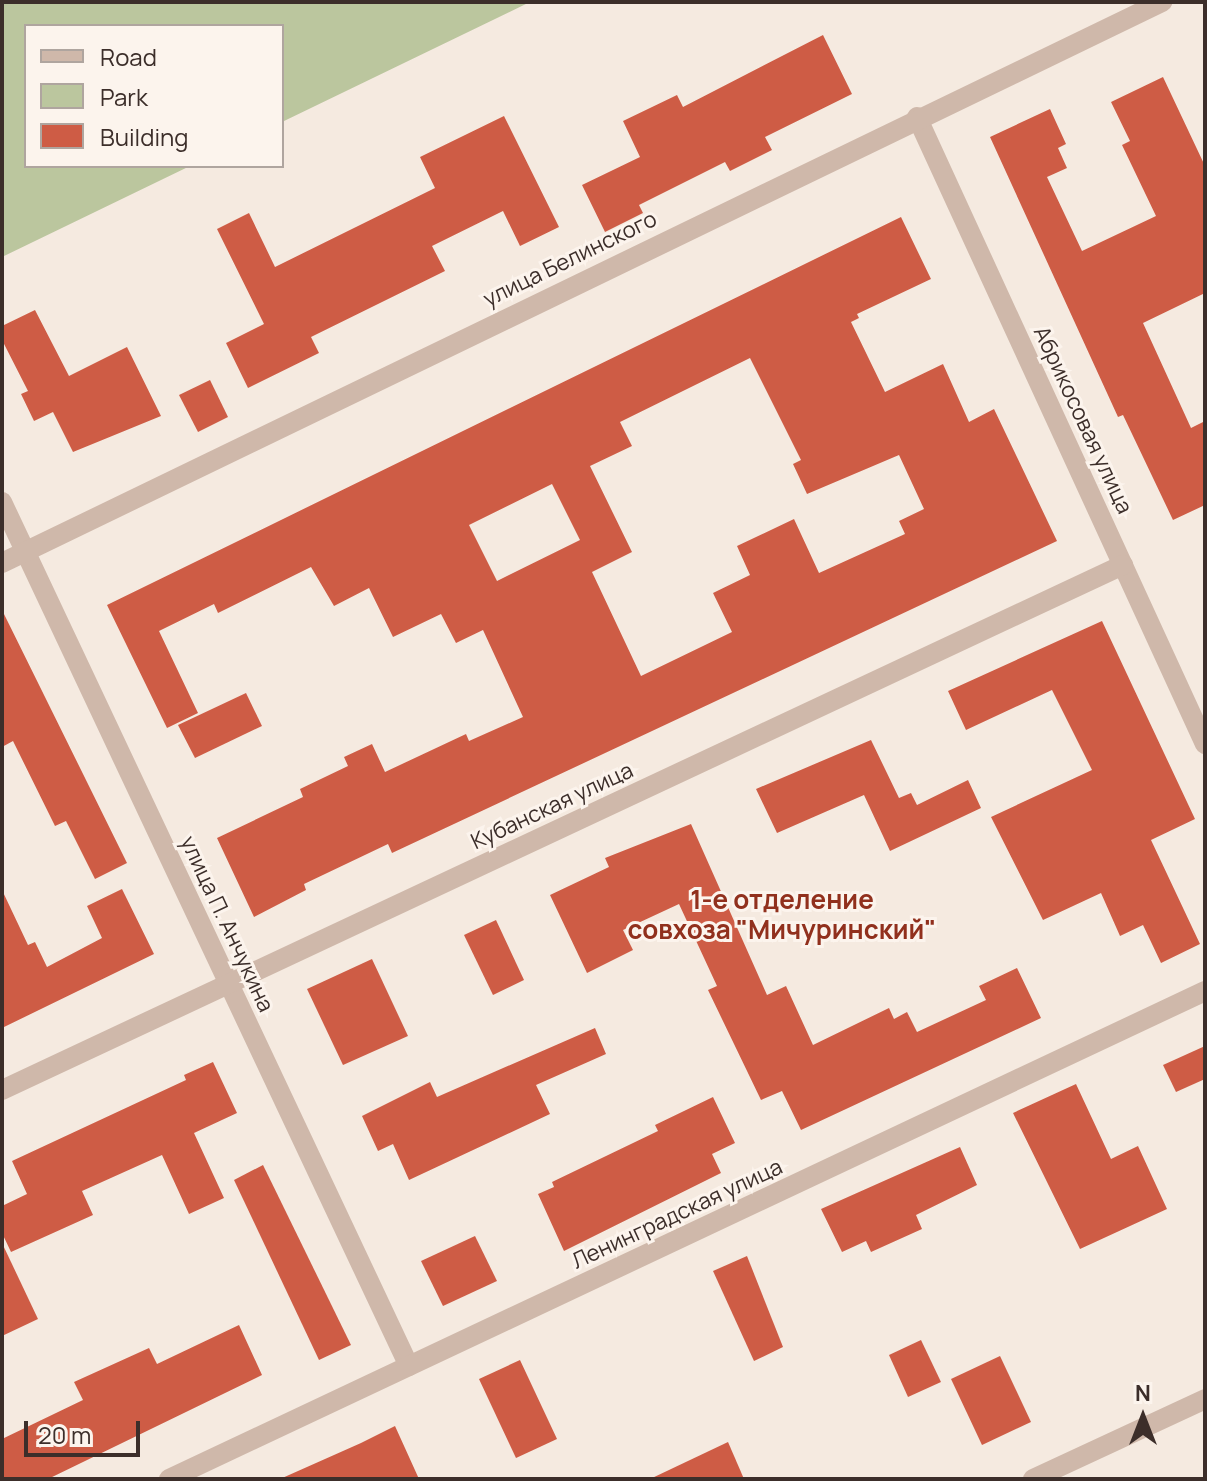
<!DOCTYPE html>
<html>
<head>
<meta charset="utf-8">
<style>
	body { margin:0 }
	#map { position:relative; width:1207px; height:1481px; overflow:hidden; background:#f5eae0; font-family:Manrope,sans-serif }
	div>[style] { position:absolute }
	.green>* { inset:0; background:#bbc69e }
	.building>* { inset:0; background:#ce5c45 }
	.minor>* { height:20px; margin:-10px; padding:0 10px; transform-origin:10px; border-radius:10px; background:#cfb8aa }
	span { translate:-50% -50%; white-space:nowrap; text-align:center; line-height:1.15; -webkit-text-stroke:6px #fcf4ed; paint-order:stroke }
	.street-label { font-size:22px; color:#3c2e2a }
	.quarter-label { font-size:26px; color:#91301d; font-weight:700 }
	.frame { position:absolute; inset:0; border:4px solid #3c2e2a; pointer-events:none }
	.legend { position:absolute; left:24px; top:24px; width:260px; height:144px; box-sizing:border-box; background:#fcf4ed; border:2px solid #afa59f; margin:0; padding:10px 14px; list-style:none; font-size:24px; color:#3c2e2a }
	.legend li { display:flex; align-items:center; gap:16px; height:40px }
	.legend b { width:40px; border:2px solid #afa59f }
	.north { position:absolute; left:1103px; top:1377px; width:80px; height:80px; -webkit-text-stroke:6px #fcf4ed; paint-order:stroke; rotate:0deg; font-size:22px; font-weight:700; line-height:32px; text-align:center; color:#3c2e2a }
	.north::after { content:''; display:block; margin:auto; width:28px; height:36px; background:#3c2e2a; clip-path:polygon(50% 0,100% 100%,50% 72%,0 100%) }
	.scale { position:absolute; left:24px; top:1421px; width:116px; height:36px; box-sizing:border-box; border:4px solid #3c2e2a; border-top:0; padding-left:10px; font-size:24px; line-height:28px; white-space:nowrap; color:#3c2e2a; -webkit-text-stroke:6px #fcf4ed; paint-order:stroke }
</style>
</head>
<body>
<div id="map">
	<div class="green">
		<div style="clip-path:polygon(2px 2px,530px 2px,282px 122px,282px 26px,26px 26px,26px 166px,190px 166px,2px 257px)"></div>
	</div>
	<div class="building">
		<div style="clip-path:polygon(823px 35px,852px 94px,765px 137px,772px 150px,730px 171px,725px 162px,639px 205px,643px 213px,605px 232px,582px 185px,640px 157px,623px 121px,677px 95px,683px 107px)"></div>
		<div style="clip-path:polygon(1163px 77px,1205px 166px,1205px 293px,1143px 323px,1191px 428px,1205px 421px,1205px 505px,1173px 520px,1123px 415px,1118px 417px,990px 137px,1050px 109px,1066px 144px,1058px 148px,1067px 168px,1047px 177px,1082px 251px,1156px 216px,1122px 145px,1130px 141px,1111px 102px)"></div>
		<div style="clip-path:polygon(504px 116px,559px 227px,520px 246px,503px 211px,432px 246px,445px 271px,311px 337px,319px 353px,248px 388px,226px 343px,264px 324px,217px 229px,249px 213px,275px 267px,435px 188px,420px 157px)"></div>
		<div style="clip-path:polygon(evenodd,901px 217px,931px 279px,857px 314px,859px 318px,851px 322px,885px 392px,943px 364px,969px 422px,994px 409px,1057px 541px,392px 853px,388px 844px,304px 884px,306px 890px,254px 917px,217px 838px,303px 797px,300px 789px,348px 766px,344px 757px,372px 744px,385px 772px,466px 734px,469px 741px,523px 717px,483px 630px,456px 643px,441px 614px,393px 637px,369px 588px,334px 606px,311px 567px,218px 613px,214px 604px,159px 631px,198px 713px,167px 728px,107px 605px,901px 217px,750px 358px,801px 460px,793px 464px,807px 494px,899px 455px,924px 509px,899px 521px,905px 534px,819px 573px,794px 519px,737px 546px,750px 575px,713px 593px,732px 632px,641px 676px,592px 572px,632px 552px,590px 466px,632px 446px,620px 422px,750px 358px,901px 217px,552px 484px,580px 540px,497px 581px,469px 525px,552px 484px)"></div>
		<div style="clip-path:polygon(35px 310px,69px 376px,127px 347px,161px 416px,73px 452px,53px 412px,34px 421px,21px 394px,28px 391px,2px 340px,2px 326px)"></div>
		<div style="clip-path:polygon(210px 380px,228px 417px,198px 432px,179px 395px)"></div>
		<div style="clip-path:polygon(2px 610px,127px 863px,95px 879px,66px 821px,55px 826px,13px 741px,2px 747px)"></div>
		<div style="clip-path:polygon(1102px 621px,1195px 819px,1151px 840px,1200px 944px,1161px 963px,1143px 925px,1120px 936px,1101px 893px,1043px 920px,991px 817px,1092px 770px,1052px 690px,966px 730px,948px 691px)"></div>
		<div style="clip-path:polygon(246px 693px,262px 726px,195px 758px,178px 725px)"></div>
		<div style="clip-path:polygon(871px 740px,899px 798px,911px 793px,917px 805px,968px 780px,981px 808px,890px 851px,864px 795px,777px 833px,756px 789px)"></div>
		<div style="clip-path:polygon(691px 824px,767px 995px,786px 986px,813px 1045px,889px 1008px,894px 1019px,907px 1012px,917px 1032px,986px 1000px,979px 986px,1017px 968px,1041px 1018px,801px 1130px,782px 1091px,761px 1100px,708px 990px,717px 986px,679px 904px,623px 930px,633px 950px,587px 973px,550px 895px,609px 867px,605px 858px)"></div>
		<div style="clip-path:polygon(122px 889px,154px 954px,2px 1028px,2px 890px,28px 945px,35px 942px,47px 967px,102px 938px,87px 906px)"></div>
		<div style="clip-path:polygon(496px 920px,524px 980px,493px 995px,464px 935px)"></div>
		<div style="clip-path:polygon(372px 959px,408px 1036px,343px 1065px,307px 989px)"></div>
		<div style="clip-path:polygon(595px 1028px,606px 1054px,536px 1085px,550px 1114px,409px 1180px,393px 1144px,378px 1151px,362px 1116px,430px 1082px,437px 1097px)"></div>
		<div style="clip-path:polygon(1205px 1046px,1205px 1079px,1176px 1092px,1163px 1065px)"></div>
		<div style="clip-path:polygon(213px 1062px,237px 1113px,194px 1133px,224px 1198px,189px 1214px,162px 1155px,82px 1191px,93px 1215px,11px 1252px,2px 1233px,2px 1206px,27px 1194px,12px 1161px,186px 1080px,184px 1075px)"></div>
		<div style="clip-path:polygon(1076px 1084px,1111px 1159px,1138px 1146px,1167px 1209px,1080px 1249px,1013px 1113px)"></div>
		<div style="clip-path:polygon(713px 1097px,735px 1143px,712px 1154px,721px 1173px,564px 1251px,538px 1194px,554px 1187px,552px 1182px,658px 1131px,655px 1125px)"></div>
		<div style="clip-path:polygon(960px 1147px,977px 1185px,916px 1215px,922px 1229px,871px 1252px,866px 1241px,842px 1252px,821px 1209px)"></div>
		<div style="clip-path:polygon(263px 1165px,351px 1345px,319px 1360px,234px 1180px)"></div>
		<div style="clip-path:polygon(475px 1236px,497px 1281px,443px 1306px,421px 1261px)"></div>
		<div style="clip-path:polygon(2px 1243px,38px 1319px,2px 1336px)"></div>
		<div style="clip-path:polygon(747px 1256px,783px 1347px,754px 1361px,713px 1271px)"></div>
		<div style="clip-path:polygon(239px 1325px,262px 1375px,48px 1479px,2px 1479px,2px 1439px,83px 1400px,74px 1382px,149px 1348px,157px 1364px)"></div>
		<div style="clip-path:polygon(921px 1340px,941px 1382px,908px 1397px,889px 1355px)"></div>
		<div style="clip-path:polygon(1000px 1356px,1031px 1422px,982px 1445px,951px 1379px)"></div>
		<div style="clip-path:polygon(520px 1360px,557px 1439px,516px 1458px,479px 1379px)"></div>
		<div style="clip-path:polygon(395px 1426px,419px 1479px,280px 1479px,361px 1443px)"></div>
		<div style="clip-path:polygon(728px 1442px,744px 1479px,650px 1479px)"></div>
	</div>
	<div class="minor">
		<div style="left:917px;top:117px;width:690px;rotate:65.33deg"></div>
		<div style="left:2px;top:502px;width:955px;rotate:64.78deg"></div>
		<div style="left:2px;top:563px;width:1289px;rotate:-25.81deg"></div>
		<div style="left:2px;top:1090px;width:1238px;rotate:-25.1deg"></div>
		<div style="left:169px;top:1479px;width:1145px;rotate:-25.22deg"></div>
		<div style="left:1033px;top:1479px;width:190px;rotate:-24.9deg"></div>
	</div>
	<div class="street-label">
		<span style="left:570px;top:259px;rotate:-26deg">улица Белинского</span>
		<span style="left:1083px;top:420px;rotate:65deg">Абрикосовая улица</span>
		<span style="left:552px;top:806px;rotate:-25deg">Кубанская улица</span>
		<span style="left:227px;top:924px;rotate:65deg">улица П. Анчукина</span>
		<span style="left:677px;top:1214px;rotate:-25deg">Ленинградская улица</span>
	</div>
	<div class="quarter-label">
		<span style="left:782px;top:915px">1-е отделение<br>совхоза "Мичуринский"</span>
	</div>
	<div class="frame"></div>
	<ul class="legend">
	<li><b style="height:10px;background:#cfb8aa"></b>Road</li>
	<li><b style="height:22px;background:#bbc69e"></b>Park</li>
	<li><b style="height:22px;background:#ce5c45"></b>Building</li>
	</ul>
	<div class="north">N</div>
	<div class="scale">20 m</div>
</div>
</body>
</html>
